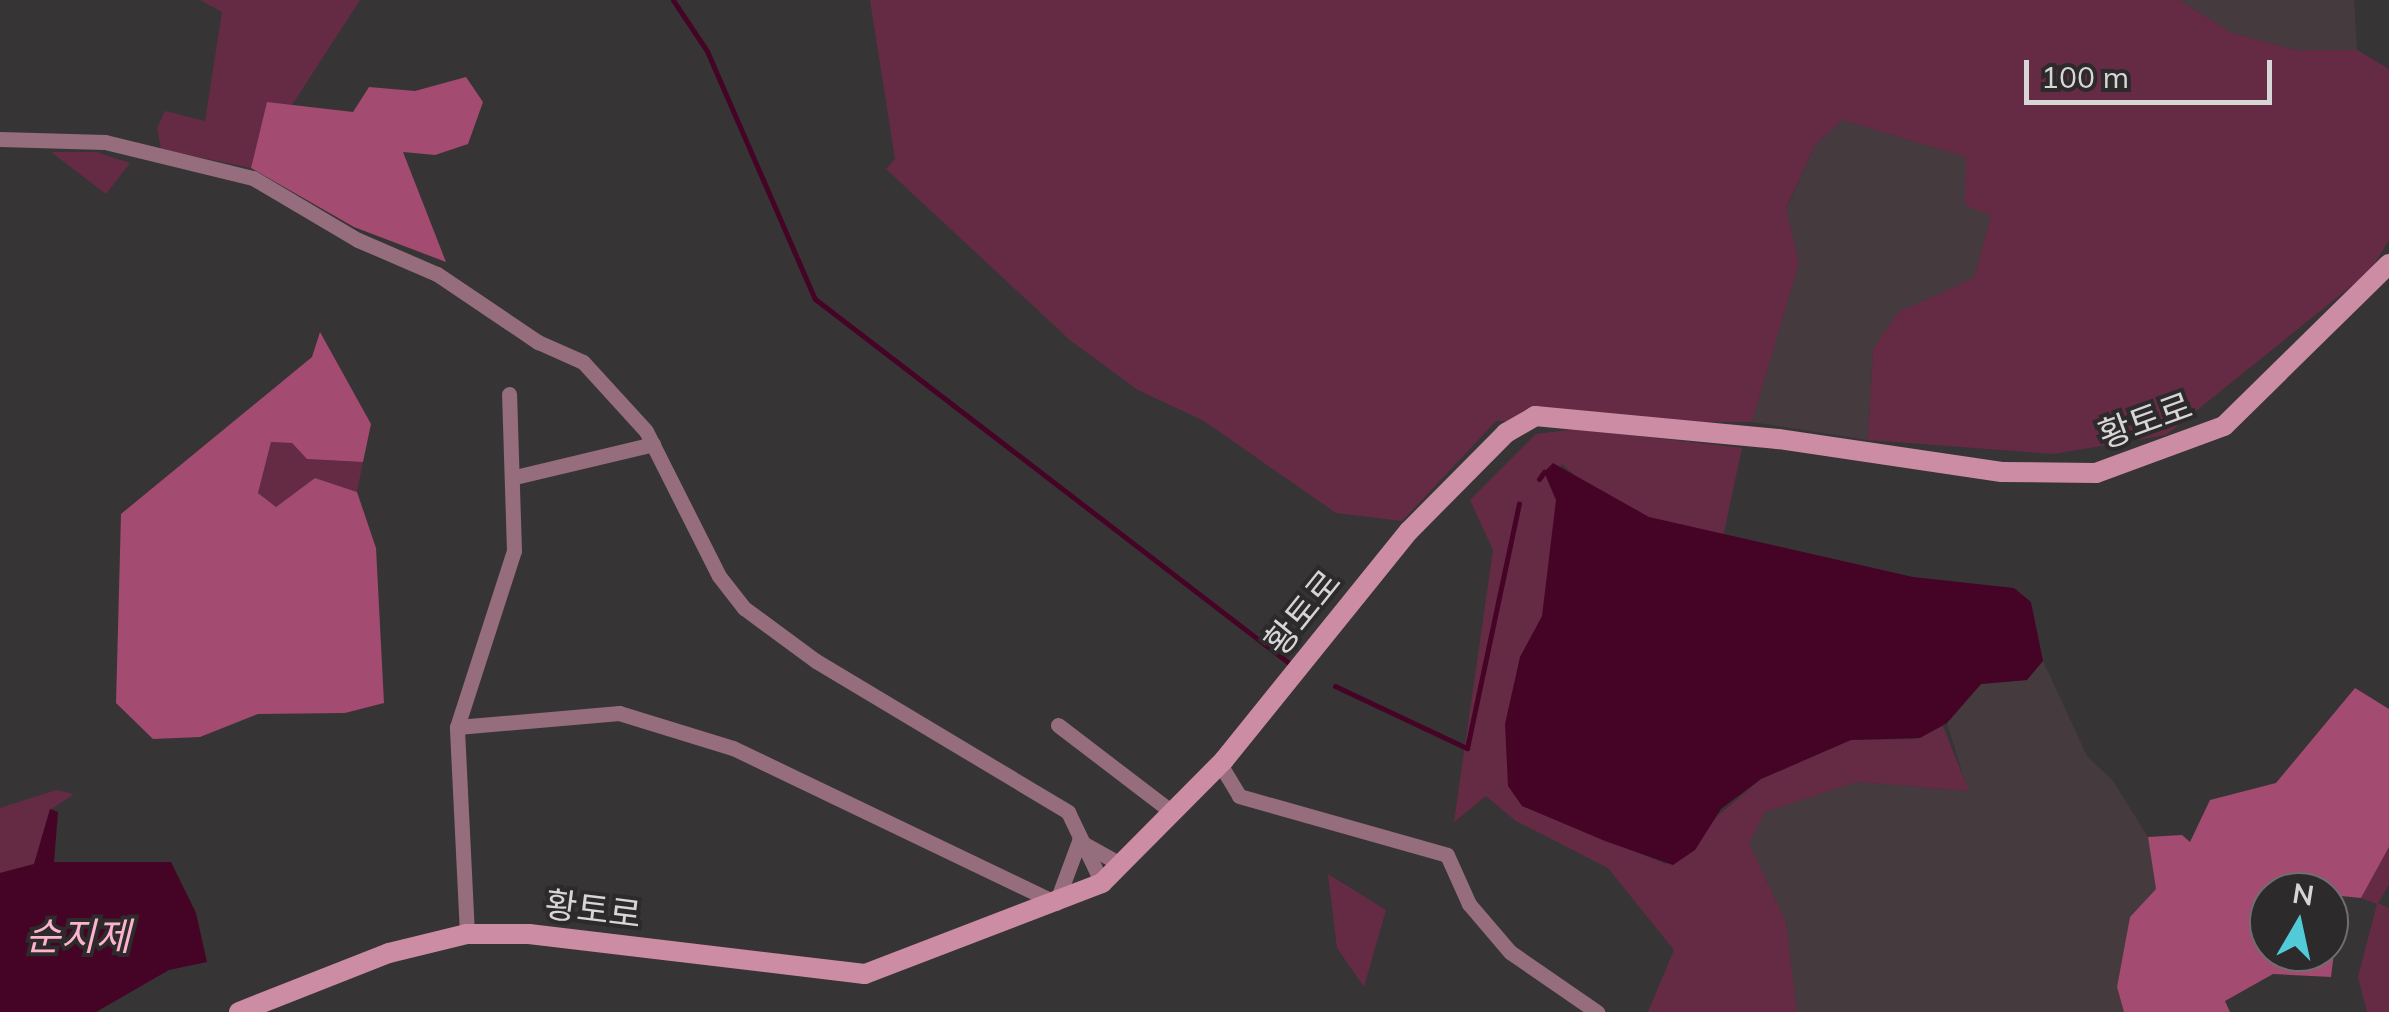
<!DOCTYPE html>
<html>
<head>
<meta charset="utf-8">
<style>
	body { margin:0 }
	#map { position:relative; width:2389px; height:1012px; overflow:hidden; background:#373435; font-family:Mulish,"Noto Sans KR",sans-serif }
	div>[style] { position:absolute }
	.built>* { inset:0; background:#453b3f }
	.green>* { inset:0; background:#652b44 }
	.forest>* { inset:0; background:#a34b71 }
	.water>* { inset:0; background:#450426 }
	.stream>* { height:5px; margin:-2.5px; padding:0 2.5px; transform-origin:2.5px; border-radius:2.5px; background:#450426 }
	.street>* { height:15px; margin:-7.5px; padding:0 7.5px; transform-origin:7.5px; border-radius:7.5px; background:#966d7c }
	.secondary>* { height:20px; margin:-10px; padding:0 10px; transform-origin:10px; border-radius:10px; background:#cc8ca4 }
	span { translate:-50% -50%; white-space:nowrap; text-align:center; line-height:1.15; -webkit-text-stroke:8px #2d2a2b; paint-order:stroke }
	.street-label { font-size:35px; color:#d7d5d5 }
	.water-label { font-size:38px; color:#fdb3ce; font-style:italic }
	.north { position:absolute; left:2249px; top:872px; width:100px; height:100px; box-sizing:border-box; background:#2d2a2b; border:2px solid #716e6f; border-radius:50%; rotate:9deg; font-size:28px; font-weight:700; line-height:40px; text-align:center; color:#d7d5d5 }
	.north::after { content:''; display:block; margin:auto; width:35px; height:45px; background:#52cbd8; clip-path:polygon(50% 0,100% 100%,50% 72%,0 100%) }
	.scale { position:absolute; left:2024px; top:60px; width:248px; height:45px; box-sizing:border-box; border:5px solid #d7d5d5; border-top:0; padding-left:12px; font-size:30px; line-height:35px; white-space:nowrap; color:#d7d5d5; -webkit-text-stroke:8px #2d2a2b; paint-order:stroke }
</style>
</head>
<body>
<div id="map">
	<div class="built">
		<div style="clip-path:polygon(2179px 0,2354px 0,2357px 50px,2295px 50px,2232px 33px)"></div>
		<div style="clip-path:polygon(1842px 120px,1966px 157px,1991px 216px,1974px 278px,1898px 312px,1873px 349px,1868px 440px,1752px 422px,1799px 263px,1786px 210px,1815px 145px)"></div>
		<div style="clip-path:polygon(2043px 661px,2087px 756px,2113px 781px,2148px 837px,2156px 889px,2130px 917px,2117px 987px,2124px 1012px,1797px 1012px,1786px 922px,1749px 843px,1765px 812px,1857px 782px,1968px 791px,1947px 723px,1981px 684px,2027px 680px)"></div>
	</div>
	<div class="green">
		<div style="clip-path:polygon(200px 0,360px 0,292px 105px,267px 103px,251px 168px,161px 149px,157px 128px,165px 111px,205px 121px,222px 12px)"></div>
		<div style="clip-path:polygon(870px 0,2179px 0,2232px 33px,2295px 50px,2357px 50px,2389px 69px,2389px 240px,2370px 271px,2166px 435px,2054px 454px,1868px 440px,1873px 349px,1898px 312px,1974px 278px,1991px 216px,1965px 205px,1966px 157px,1842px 120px,1815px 145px,1786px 209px,1799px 263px,1752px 422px,1496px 421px,1402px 521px,1336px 513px,1204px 421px,1138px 390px,1071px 341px,886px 169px,895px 159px)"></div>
		<div style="clip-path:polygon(51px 152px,96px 152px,130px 163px,106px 194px)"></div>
		<div style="clip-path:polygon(1576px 429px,1742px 448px,1723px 537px,1649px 517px,1585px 485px,1561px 463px,1522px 806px,1666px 864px,1695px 850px,1714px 819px,1761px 779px,1851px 740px,1916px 739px,1943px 726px,1969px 791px,1857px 782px,1765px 812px,1749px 843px,1786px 922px,1797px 1012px,1648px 1012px,1674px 950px,1608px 868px,1516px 821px,1486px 796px,1454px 822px,1493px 550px,1470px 500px,1536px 434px)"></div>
		<div style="clip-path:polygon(271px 442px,292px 443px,307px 459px,363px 462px,357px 492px,315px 478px,276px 507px,258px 493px)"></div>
		<div style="clip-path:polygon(56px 790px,74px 794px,50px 810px,34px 864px,0 873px,0 808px)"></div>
		<div style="clip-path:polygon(2389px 847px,2389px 885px,2378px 903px,2389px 908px,2389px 1012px,2367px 1012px,2358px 977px,2377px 904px,2361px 898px)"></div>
		<div style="clip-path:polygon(1328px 874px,1386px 910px,1364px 987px,1337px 948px)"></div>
	</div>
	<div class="forest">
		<div style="clip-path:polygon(466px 77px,483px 102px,468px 144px,435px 155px,403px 152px,446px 262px,354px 227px,251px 168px,267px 102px,353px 112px,369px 87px,415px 91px)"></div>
		<div style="clip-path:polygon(320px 332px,371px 424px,363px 462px,307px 459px,292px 443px,271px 442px,258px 493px,276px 507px,315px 478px,357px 492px,376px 548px,384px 703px,345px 713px,258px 714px,200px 737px,153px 739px,116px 703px,121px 514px,312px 357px)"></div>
		<div style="clip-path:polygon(evenodd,2355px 688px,2389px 709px,2389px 847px,2361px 898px,2341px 896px,2331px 977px,2273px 974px,2225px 1001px,2230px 1012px,2124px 1012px,2117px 987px,2130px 917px,2156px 889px,2148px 837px,2182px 835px,2190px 842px,2210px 800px,2276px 783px,2355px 688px,2269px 892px,2329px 892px,2329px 952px,2269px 952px,2269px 892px)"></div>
	</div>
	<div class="water">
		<div style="clip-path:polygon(1553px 463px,1649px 517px,1913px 577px,2014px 588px,2031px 602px,2043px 661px,2027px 680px,1981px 684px,1947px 723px,1920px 738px,1851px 740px,1761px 779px,1721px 809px,1695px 850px,1673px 865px,1605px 841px,1522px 806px,1508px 786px,1505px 724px,1520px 657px,1542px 616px,1556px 500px,1544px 472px)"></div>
		<div style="clip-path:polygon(50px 809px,58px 812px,54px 862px,171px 862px,196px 913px,207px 962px,169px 970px,96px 1012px,0 1012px,0 873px,34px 864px)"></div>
	</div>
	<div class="stream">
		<div style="left:673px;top:0;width:61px;rotate:56.3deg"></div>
		<div style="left:707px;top:51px;width:270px;rotate:66.5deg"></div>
		<div style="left:815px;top:299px;width:598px;rotate:37.52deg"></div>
		<div style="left:1539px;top:479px;width:9px;rotate:-54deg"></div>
		<div style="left:1335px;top:686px;width:146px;rotate:25.2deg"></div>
		<div style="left:1467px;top:748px;width:250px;rotate:-78deg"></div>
	</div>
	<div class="street">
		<div style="left:0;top:139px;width:105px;rotate:1.6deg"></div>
		<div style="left:105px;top:142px;width:152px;rotate:13.7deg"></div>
		<div style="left:253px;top:178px;width:122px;rotate:30.6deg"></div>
		<div style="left:358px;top:240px;width:86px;rotate:23.3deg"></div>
		<div style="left:437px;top:274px;width:122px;rotate:34deg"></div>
		<div style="left:538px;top:342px;width:49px;rotate:24deg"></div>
		<div style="left:583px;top:362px;width:93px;rotate:47.6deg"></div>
		<div style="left:646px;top:431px;width:162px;rotate:63.3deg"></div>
		<div style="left:719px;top:576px;width:41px;rotate:52deg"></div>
		<div style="left:744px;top:608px;width:89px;rotate:36.4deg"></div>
		<div style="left:816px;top:661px;width:294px;rotate:30.9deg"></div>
		<div style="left:1068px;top:812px;width:79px;rotate:64.4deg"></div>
		<div style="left:515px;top:477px;width:142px;rotate:-13.4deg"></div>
		<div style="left:1058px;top:725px;width:145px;rotate:37.4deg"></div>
		<div style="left:457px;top:727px;width:163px;rotate:-4.9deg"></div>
		<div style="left:619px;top:713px;width:119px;rotate:17.1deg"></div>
		<div style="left:733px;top:748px;width:358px;rotate:25.6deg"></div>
		<div style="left:1056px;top:903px;width:66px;rotate:-69.6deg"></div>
		<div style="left:1079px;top:841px;width:49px;rotate:29.2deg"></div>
		<div style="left:1220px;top:764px;width:37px;rotate:59deg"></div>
		<div style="left:1239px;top:796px;width:216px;rotate:15.8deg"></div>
		<div style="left:1447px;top:855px;width:54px;rotate:65.8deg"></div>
		<div style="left:1469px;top:904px;width:63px;rotate:49.5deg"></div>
		<div style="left:1510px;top:952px;width:106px;rotate:34.6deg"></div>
		<div style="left:467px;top:934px;width:207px;rotate:-92.8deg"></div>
		<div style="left:457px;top:727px;width:185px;rotate:-72.1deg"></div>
		<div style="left:514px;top:551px;width:157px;rotate:-91.8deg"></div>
	</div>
	<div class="secondary">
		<div style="left:239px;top:1012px;width:161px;rotate:-21.5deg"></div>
		<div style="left:389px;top:953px;width:80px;rotate:-13.7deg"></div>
		<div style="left:467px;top:934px;width:62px"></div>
		<div style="left:529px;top:934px;width:338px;rotate:6.8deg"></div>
		<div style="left:865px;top:974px;width:254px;rotate:-21deg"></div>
		<div style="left:1102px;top:883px;width:173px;rotate:-45.2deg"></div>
		<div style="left:1224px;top:760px;width:294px;rotate:-51.1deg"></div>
		<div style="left:1409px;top:531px;width:138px;rotate:-45.3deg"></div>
		<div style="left:1506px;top:433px;width:34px;rotate:-30deg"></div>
		<div style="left:1535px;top:416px;width:244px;rotate:5.4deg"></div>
		<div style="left:1778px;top:439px;width:226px;rotate:8.4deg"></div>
		<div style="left:2002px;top:472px;width:94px;rotate:0.6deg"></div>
		<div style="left:2096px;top:473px;width:136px;rotate:-20.2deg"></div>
		<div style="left:2224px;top:426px;width:231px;rotate:-44.5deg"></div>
	</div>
	<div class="street-label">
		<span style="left:2145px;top:420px;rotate:-20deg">황토로</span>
		<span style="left:1302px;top:612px;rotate:-51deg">황토로</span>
		<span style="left:593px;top:909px;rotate:7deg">황토로</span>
	</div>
	<div class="water-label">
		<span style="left:78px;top:937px">순지제</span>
	</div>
	<div class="north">N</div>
	<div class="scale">100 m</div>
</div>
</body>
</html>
